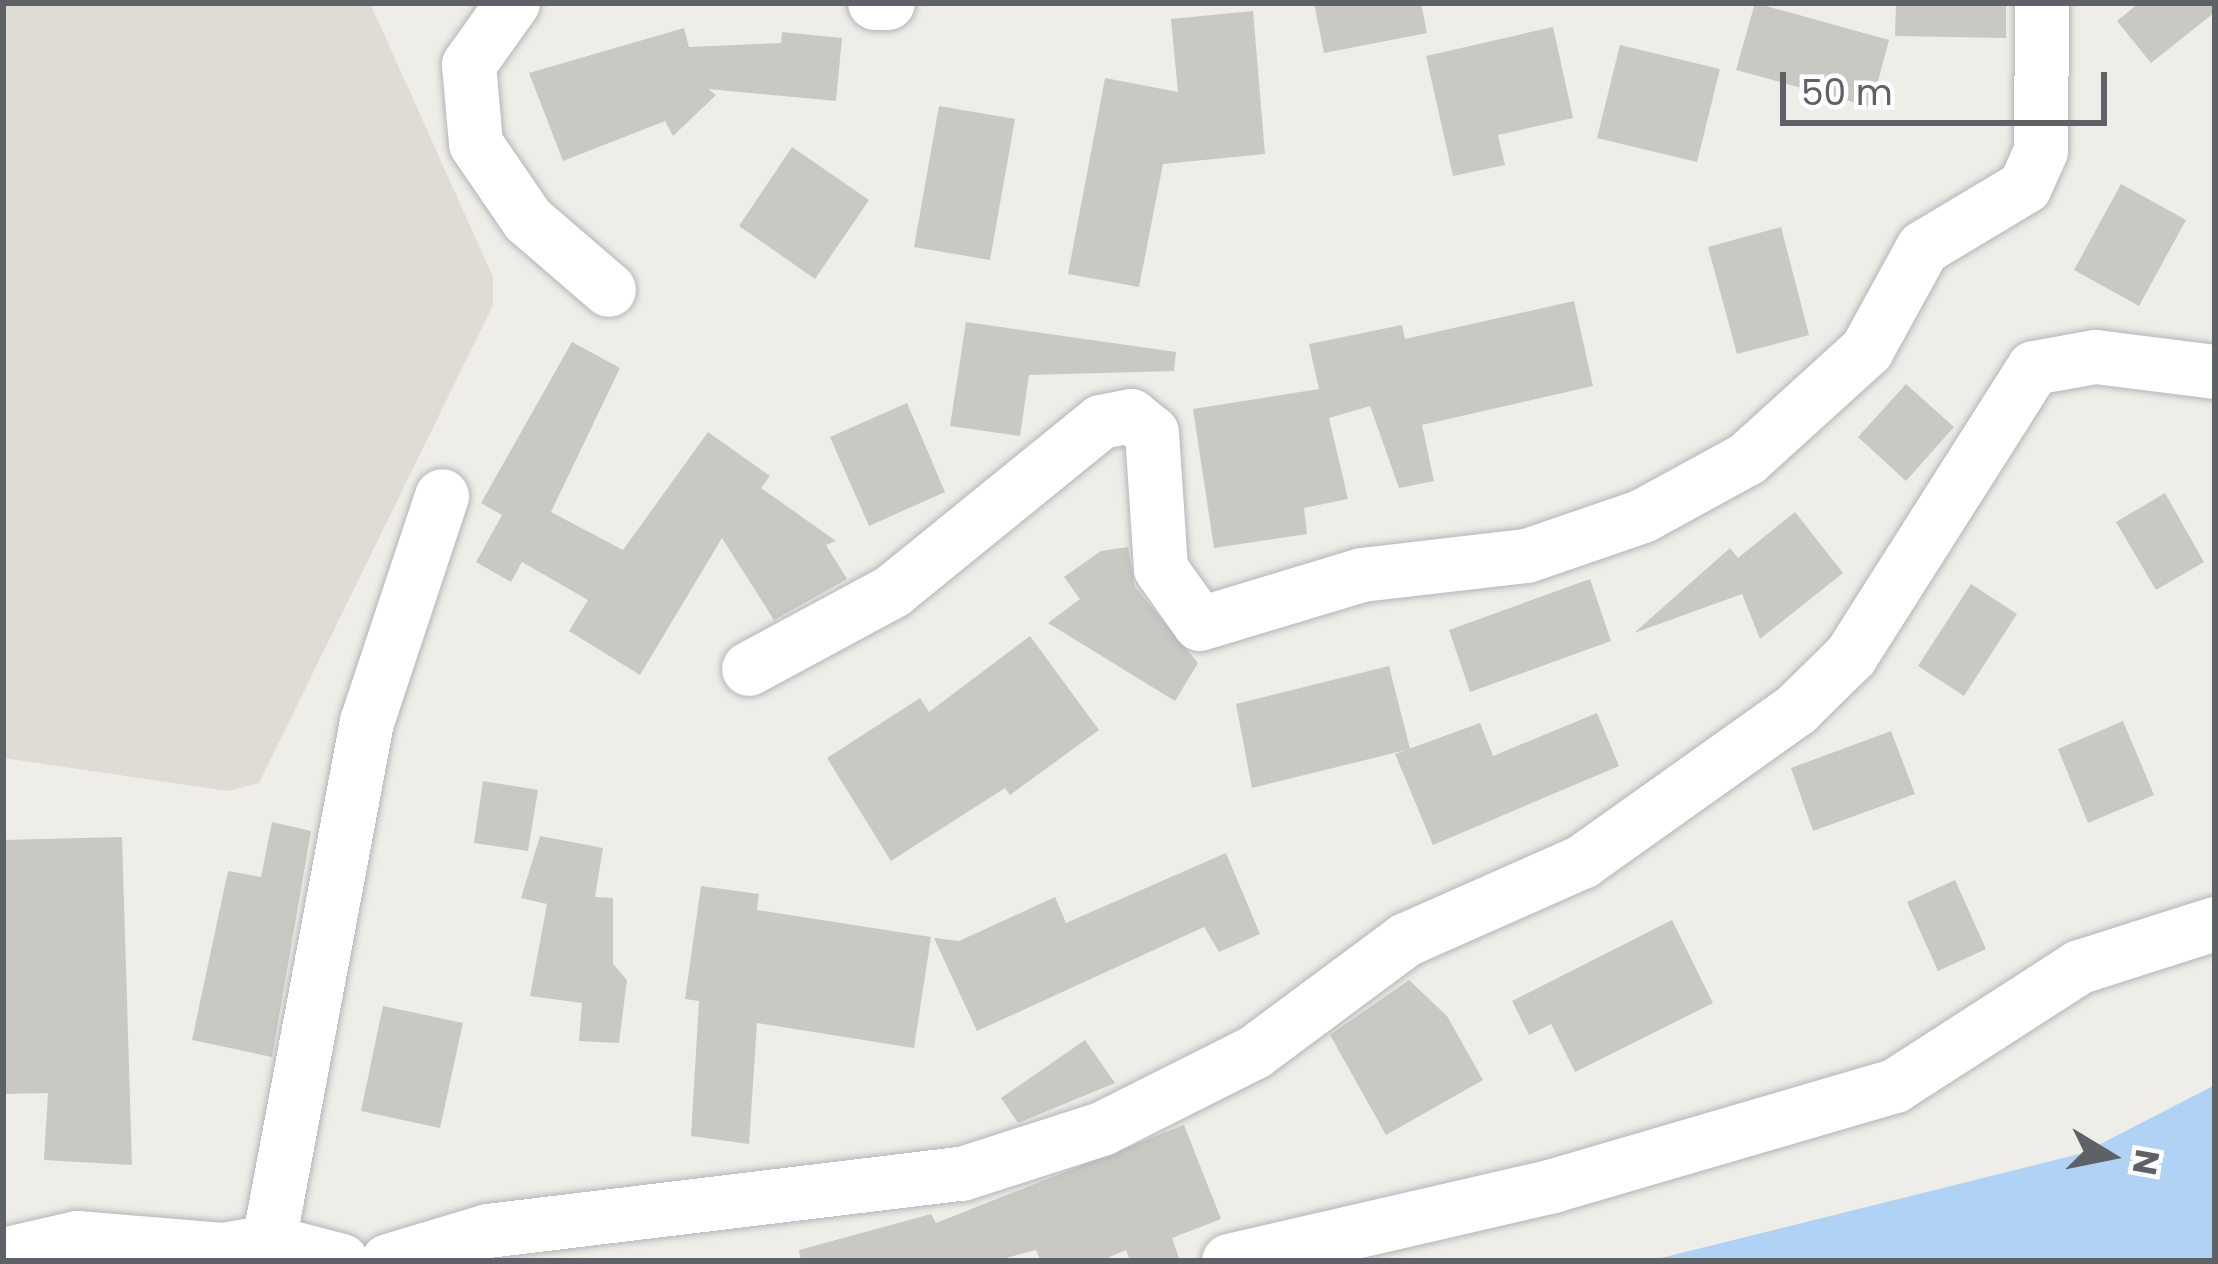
<!DOCTYPE html>
<html>
<head>
<meta charset="utf-8">
<style>
	body { margin:0 }
	#map { position:relative; width:2218px; height:1264px; overflow:hidden; background:#eeede7; font-family:Poppins,sans-serif }
	div>[style] { position:absolute }
	.education>* { inset:0; background:#dedcd5 }
	.water>* { inset:0; background:#b0d2f4 }
	.building>* { inset:0; background:#cac8c3 }
	.roads { filter:drop-shadow(0 0 3px #b3b6b9) drop-shadow(0 0 3px #b3b6b9) }
	.minor>* { height:54px; margin:-27px; padding:0 27px; transform-origin:27px; border-radius:27px; background:#fff }
	span { translate:-50% -50%; white-space:nowrap; text-align:center; line-height:1.15; -webkit-text-stroke:12px #fff; paint-order:stroke }
	.frame { position:absolute; inset:0; border:6px solid #5e6165; pointer-events:none }
	.north { position:absolute; left:2050px; top:1096px; width:120px; height:120px; -webkit-text-stroke:9px #fff; paint-order:stroke; rotate:100deg; font-size:33px; font-weight:700; line-height:48px; text-align:center; color:#5e6165 }
	.north::after { content:''; display:block; margin:auto; width:42px; height:54px; background:#5e6165; clip-path:polygon(50% 0,100% 100%,50% 72%,0 100%) }
	.scale { position:absolute; left:1780px; top:72px; width:327px; height:54px; box-sizing:border-box; border:6px solid #5e6165; border-top:0; padding-left:15px; font-size:36px; line-height:42px; white-space:nowrap; color:#5e6165; -webkit-text-stroke:9px #fff; paint-order:stroke }
</style>
</head>
<body>
<div id="map">
	<div class="education">
		<div style="clip-path:polygon(3px 3px,370px 3px,493px 277px,493px 305px,259px 783px,228px 791px,3px 758px)"></div>
	</div>
	<div class="water">
		<div style="clip-path:polygon(2215px 1085px,2215px 1261px,1649px 1261px,2083px 1153px)"></div>
	</div>
	<div class="building">
		<div style="clip-path:polygon(1314px 3px,1421px 3px,1427px 33px,1324px 53px)"></div>
		<div style="clip-path:polygon(1755px 3px,1889px 40px,1871px 107px,1736px 70px)"></div>
		<div style="clip-path:polygon(1896px 3px,2006px 3px,2006px 38px,1895px 36px)"></div>
		<div style="clip-path:polygon(2139px 3px,2215px 3px,2215px 12px,2151px 63px,2117px 21px)"></div>
		<div style="clip-path:polygon(1253px 11px,1265px 154px,1163px 164px,1139px 287px,1068px 274px,1105px 78px,1178px 92px,1171px 19px)"></div>
		<div style="clip-path:polygon(1553px 27px,1573px 118px,1498px 135px,1505px 165px,1453px 176px,1426px 56px)"></div>
		<div style="clip-path:polygon(684px 28px,689px 47px,781px 43px,782px 32px,842px 38px,836px 101px,708px 89px,716px 95px,673px 136px,665px 121px,563px 161px,529px 73px)"></div>
		<div style="clip-path:polygon(1620px 45px,1720px 69px,1697px 162px,1597px 138px)"></div>
		<div style="clip-path:polygon(939px 106px,1015px 119px,990px 260px,914px 247px)"></div>
		<div style="clip-path:polygon(792px 147px,869px 200px,815px 279px,739px 226px)"></div>
		<div style="clip-path:polygon(2121px 184px,2186px 220px,2139px 306px,2074px 270px)"></div>
		<div style="clip-path:polygon(1781px 227px,1809px 335px,1737px 354px,1708px 247px)"></div>
		<div style="clip-path:polygon(1574px 301px,1593px 386px,1422px 425px,1434px 481px,1399px 488px,1370px 406px,1329px 418px,1348px 499px,1304px 508px,1307px 534px,1214px 548px,1193px 409px,1319px 389px,1309px 344px,1402px 325px,1405px 339px)"></div>
		<div style="clip-path:polygon(966px 322px,1176px 352px,1174px 371px,1029px 375px,1020px 436px,950px 426px)"></div>
		<div style="clip-path:polygon(572px 342px,620px 368px,551px 512px,623px 550px,708px 432px,770px 476px,761px 488px,836px 541px,826px 545px,847px 579px,774px 620px,722px 538px,640px 675px,569px 631px,588px 600px,522px 562px,511px 582px,476px 562px,502px 515px,481px 503px)"></div>
		<div style="clip-path:polygon(1906px 384px,1954px 427px,1906px 481px,1858px 437px)"></div>
		<div style="clip-path:polygon(907px 403px,945px 492px,869px 526px,830px 437px)"></div>
		<div style="clip-path:polygon(2165px 493px,2204px 562px,2156px 590px,2116px 522px)"></div>
		<div style="clip-path:polygon(1795px 512px,1843px 573px,1760px 639px,1742px 594px,1634px 633px,1730px 548px,1738px 558px)"></div>
		<div style="clip-path:polygon(1128px 547px,1135px 587px,1198px 663px,1175px 701px,1048px 623px,1080px 599px,1064px 577px,1101px 551px)"></div>
		<div style="clip-path:polygon(1590px 579px,1611px 641px,1470px 692px,1449px 630px)"></div>
		<div style="clip-path:polygon(1971px 584px,2017px 614px,1964px 696px,1918px 666px)"></div>
		<div style="clip-path:polygon(1030px 636px,1099px 730px,1010px 795px,1005px 788px,891px 861px,827px 758px,920px 698px,929px 712px)"></div>
		<div style="clip-path:polygon(1389px 666px,1410px 749px,1252px 788px,1236px 704px)"></div>
		<div style="clip-path:polygon(1597px 713px,1619px 766px,1433px 845px,1395px 754px,1480px 723px,1493px 756px)"></div>
		<div style="clip-path:polygon(2123px 721px,2154px 795px,2088px 823px,2058px 749px)"></div>
		<div style="clip-path:polygon(1891px 731px,1915px 794px,1813px 831px,1791px 768px)"></div>
		<div style="clip-path:polygon(483px 781px,538px 790px,528px 851px,474px 843px)"></div>
		<div style="clip-path:polygon(272px 822px,311px 831px,272px 1057px,192px 1040px,228px 871px,261px 877px)"></div>
		<div style="clip-path:polygon(540px 836px,603px 848px,595px 897px,613px 898px,613px 964px,627px 980px,619px 1043px,579px 1041px,582px 1003px,530px 996px,547px 904px,521px 898px)"></div>
		<div style="clip-path:polygon(122px 837px,132px 1165px,44px 1160px,48px 1093px,3px 1094px,3px 840px)"></div>
		<div style="clip-path:polygon(1226px 853px,1260px 934px,1219px 952px,1204px 927px,977px 1031px,934px 938px,959px 941px,1055px 897px,1066px 923px)"></div>
		<div style="clip-path:polygon(1955px 880px,1986px 949px,1938px 971px,1907px 902px)"></div>
		<div style="clip-path:polygon(701px 886px,759px 894px,757px 910px,931px 937px,914px 1048px,757px 1023px,749px 1144px,691px 1136px,699px 1001px,685px 999px)"></div>
		<div style="clip-path:polygon(1672px 920px,1713px 1003px,1575px 1072px,1551px 1024px,1529px 1035px,1512px 1001px)"></div>
		<div style="clip-path:polygon(1409px 980px,1447px 1016px,1483px 1080px,1386px 1135px,1330px 1035px)"></div>
		<div style="clip-path:polygon(383px 1006px,463px 1023px,440px 1128px,361px 1111px)"></div>
		<div style="clip-path:polygon(1085px 1040px,1115px 1083px,1018px 1123px,1001px 1098px)"></div>
		<div style="clip-path:polygon(1184px 1125px,1221px 1219px,1172px 1238px,1180px 1261px,1130px 1261px,1126px 1250px,1100px 1261px,1041px 1261px,1036px 1250px,995px 1261px,801px 1261px,799px 1250px,931px 1214px,936px 1223px)"></div>
	</div>
	<div class="roads">
		<div class="minor">
			<div style="left:513px;top:3px;width:76px;rotate:125.4deg"></div>
			<div style="left:469px;top:65px;width:79px;rotate:84.9deg"></div>
			<div style="left:476px;top:144px;width:92px;rotate:55.6deg"></div>
			<div style="left:528px;top:220px;width:107px;rotate:40.8deg"></div>
			<div style="left:875px;top:3px;width:13px"></div>
			<div style="left:749px;top:669px;width:164px;rotate:-28.4deg"></div>
			<div style="left:893px;top:591px;width:268px;rotate:-39.1deg"></div>
			<div style="left:1101px;top:422px;width:31px;rotate:-11deg"></div>
			<div style="left:1131px;top:416px;width:27px;rotate:39deg"></div>
			<div style="left:1152px;top:433px;width:136px;rotate:86.2deg"></div>
			<div style="left:1161px;top:569px;width:67px;rotate:54.7deg"></div>
			<div style="left:1200px;top:624px;width:169px;rotate:-16.8deg"></div>
			<div style="left:1362px;top:575px;width:166px;rotate:-6.6deg"></div>
			<div style="left:1527px;top:556px;width:123px;rotate:-19deg"></div>
			<div style="left:1643px;top:516px;width:119px;rotate:-28.7deg"></div>
			<div style="left:1747px;top:459px;width:162px;rotate:-42.2deg"></div>
			<div style="left:1867px;top:350px;width:116px;rotate:-61.2deg"></div>
			<div style="left:1923px;top:248px;width:119px;rotate:-30.9deg"></div>
			<div style="left:2025px;top:187px;width:39px;rotate:-66deg"></div>
			<div style="left:2041px;top:151px;width:148px;rotate:-89.6deg"></div>
			<div style="left:269px;top:1242px;width:529px;rotate:-79.33deg"></div>
			<div style="left:367px;top:722px;width:238px;rotate:-71.6deg"></div>
			<div style="left:3px;top:1255px;width:76px;rotate:-12.9deg"></div>
			<div style="left:77px;top:1238px;width:146px;rotate:4.7deg"></div>
			<div style="left:223px;top:1250px;width:47px;rotate:-9.9deg"></div>
			<div style="left:269px;top:1242px;width:75px;rotate:14.6deg"></div>
			<div style="left:388px;top:1261px;width:104px;rotate:-16.7deg"></div>
			<div style="left:488px;top:1231px;width:477px;rotate:-6.9deg"></div>
			<div style="left:962px;top:1174px;width:147px;rotate:-17.8deg"></div>
			<div style="left:1102px;top:1129px;width:171px;rotate:-26.7deg"></div>
			<div style="left:1255px;top:1052px;width:188px;rotate:-36.6deg"></div>
			<div style="left:1406px;top:940px;width:193px;rotate:-23.9deg"></div>
			<div style="left:1582px;top:862px;width:264px;rotate:-35.4deg"></div>
			<div style="left:1797px;top:709px;width:76px;rotate:-44.5deg"></div>
			<div style="left:1851px;top:656px;width:341px;rotate:-57.6deg"></div>
			<div style="left:2034px;top:368px;width:63px;rotate:-10.1deg"></div>
			<div style="left:2096px;top:357px;width:120px;rotate:7.2deg"></div>
			<div style="left:1229px;top:1261px;width:333px;rotate:-13deg"></div>
			<div style="left:1553px;top:1186px;width:356px;rotate:-16.3deg"></div>
			<div style="left:1895px;top:1086px;width:220px;rotate:-32.8deg"></div>
			<div style="left:2080px;top:967px;width:142px;rotate:-17.7deg"></div>
		</div>
	</div>
	<div class="frame"></div>
	<div class="north">N</div>
	<div class="scale">50 m</div>
</div>
</body>
</html>
